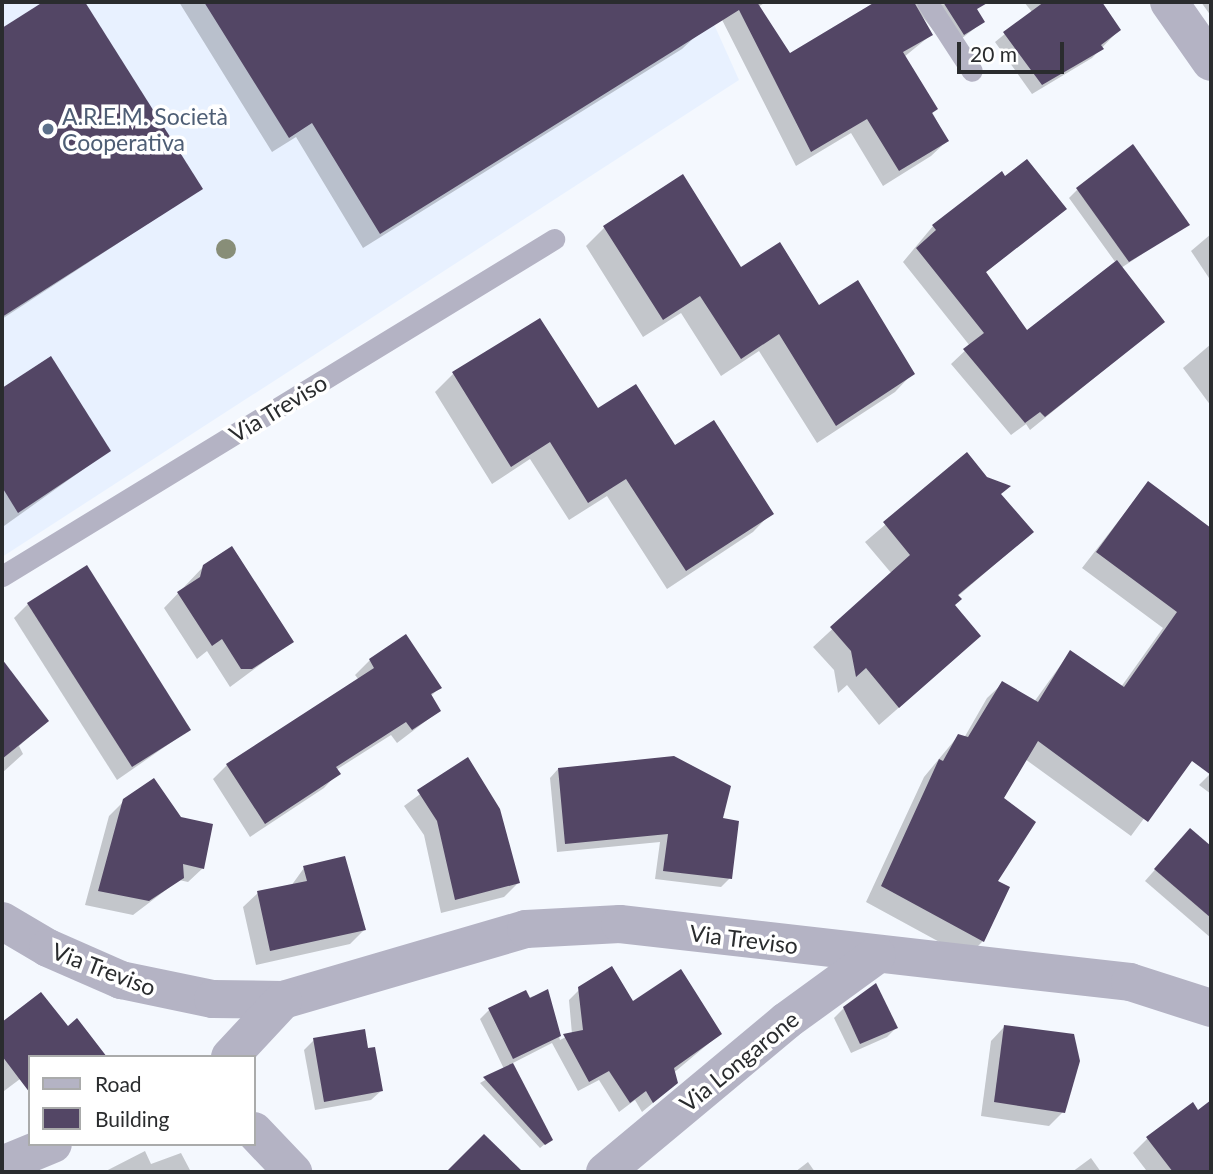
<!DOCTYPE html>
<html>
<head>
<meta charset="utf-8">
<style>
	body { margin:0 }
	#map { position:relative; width:1213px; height:1174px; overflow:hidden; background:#f4f8fe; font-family:Lato,sans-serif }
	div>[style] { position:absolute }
	.built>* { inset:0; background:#e8f1ff }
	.shadow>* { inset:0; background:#0003 }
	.building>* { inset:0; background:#534665 }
	.service>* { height:21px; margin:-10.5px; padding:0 10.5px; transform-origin:10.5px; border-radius:10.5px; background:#b4b3c4 }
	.minor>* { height:38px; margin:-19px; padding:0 19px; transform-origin:19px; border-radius:19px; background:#b4b3c4 }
	.trees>* { width:20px; height:20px; margin:-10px; border-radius:50%; background:#888e78 }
	.dots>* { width:19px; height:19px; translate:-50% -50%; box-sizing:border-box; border:4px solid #fff; border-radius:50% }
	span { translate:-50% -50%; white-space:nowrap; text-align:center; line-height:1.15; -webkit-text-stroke:7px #fff; paint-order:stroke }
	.service-label { font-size:23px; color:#4e5e75 }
	.left { translate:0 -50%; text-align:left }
	.street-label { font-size:23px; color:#2a2c2e }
	.frame { position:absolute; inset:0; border:4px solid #2a2c2e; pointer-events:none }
	.legend { position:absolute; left:28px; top:1055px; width:228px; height:91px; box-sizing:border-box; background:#fff; border:2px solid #aaabab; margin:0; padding:9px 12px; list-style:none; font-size:21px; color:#2a2c2e }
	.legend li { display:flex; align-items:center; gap:14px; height:35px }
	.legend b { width:35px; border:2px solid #aaabab }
	.scale { position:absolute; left:957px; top:42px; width:107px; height:32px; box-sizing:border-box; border:4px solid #2a2c2e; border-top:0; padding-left:9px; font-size:21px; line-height:24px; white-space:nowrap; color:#2a2c2e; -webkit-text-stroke:5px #fff; paint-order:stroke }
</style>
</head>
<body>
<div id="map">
	<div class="built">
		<div style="clip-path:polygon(2px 2px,704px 2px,739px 80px,2px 557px)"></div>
	</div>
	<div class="shadow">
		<div style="clip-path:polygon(46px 2px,83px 2px,201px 189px,2px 319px,2px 30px)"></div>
		<div style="clip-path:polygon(179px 2px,678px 2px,698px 34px,682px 49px,363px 248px,296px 137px,272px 152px)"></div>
		<div style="clip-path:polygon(713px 2px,766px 2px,758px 7px,789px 55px,878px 2px,962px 5px,971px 2px,983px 22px,948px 49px,914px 6px,931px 35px,904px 57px,947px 141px,931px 156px,883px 186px,851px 133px,796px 166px)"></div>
		<div style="clip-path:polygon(1024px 2px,1099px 2px,1119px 30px,1092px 58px,1032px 94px,995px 42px,1032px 12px)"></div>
		<div style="clip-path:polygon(1201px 2px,1211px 2px,1211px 16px)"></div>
		<div style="clip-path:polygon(1004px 178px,1064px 208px,985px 273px,1027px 333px,1116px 263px,1069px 198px,1077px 190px,1188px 224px,1121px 268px,1163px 322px,1030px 430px,1026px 424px,1011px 435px,951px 364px,970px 346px,903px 262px,933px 226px)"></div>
		<div style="clip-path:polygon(605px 227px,741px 269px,818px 307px,913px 373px,895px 392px,817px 443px,759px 351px,721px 376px,681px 313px,643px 337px,586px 246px)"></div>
		<div style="clip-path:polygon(1211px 234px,1211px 281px,1191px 251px)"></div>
		<div style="clip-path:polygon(1211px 344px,1211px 406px,1183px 368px)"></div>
		<div style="clip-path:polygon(50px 358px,109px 451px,4px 526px,2px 390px)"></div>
		<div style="clip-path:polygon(453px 374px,597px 411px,675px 447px,771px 513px,753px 532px,667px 589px,607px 496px,569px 520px,530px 459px,492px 484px,435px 392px)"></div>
		<div style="clip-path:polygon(967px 455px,1032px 532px,957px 597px,953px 606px,960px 654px,879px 725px,847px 685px,838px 693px,834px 670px,813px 647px,892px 574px,865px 542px)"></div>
		<div style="clip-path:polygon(1148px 483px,1211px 530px,1211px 727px,1131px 836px,1025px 759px,1002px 798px,996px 882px,983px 941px,967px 957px,866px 902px,924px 777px,958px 736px,964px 738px,987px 698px,1003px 683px,1034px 702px,1070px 652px,1121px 687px,1163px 628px,1082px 568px)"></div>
		<div style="clip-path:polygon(204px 566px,291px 642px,230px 687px,207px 651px,197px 659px,164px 608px)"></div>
		<div style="clip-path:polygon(28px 604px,189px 730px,117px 780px,14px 618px)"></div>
		<div style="clip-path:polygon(370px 660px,439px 688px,430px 697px,439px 711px,397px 743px,391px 735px,336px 770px,338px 773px,324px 788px,250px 837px,213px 779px,227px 765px,359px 680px,355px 675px)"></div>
		<div style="clip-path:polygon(2px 662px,47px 721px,19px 746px,23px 754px,2px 773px)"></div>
		<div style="clip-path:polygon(468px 759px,518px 883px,504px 897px,441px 913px,424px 835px,404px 806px)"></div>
		<div style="clip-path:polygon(558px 769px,720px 820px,730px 878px,721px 887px,655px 879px,660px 842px,557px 852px,550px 778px)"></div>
		<div style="clip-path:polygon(1211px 773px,1211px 794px,1199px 785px)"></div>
		<div style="clip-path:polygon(124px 801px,203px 868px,188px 882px,179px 880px,133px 915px,85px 905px,109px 816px)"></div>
		<div style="clip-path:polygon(1190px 830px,1211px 848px,1211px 938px,1145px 881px)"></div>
		<div style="clip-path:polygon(344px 858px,364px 930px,350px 944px,256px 965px,243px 907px,258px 893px,291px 886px,304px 868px)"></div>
		<div style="clip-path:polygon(580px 989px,720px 1034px,671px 1075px,665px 1093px,642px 1112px,635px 1100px,619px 1112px,599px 1080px,578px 1091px,552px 1043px,511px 1064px,551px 1139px,540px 1148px,480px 1083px,504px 1069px,480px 1019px,489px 1010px,547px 992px,560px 1040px,572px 1034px,569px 1000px)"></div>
		<div style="clip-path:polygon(40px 995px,67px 1028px,30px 1057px,24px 1076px,4px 1091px,2px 1025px)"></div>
		<div style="clip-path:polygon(844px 1008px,896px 1028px,887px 1037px,851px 1053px,834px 1018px)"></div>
		<div style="clip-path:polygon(1005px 1026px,1063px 1112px,1049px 1126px,981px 1116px,991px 1041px)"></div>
		<div style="clip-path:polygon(314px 1040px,366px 1050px,381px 1091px,371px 1100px,315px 1110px,304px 1050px)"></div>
		<div style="clip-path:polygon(1211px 1103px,1211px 1172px,1142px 1172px,1146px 1170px,1133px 1153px,1147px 1139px)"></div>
		<div style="clip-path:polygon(145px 1151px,151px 1164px,181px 1153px,191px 1172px,104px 1172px)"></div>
		<div style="clip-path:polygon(1091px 1158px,1101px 1172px,1072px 1172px)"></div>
		<div style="clip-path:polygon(808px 1162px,815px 1172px,795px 1172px)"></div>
	</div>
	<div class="building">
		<div style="clip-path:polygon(43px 2px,85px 2px,203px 189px,2px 317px,2px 28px)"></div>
		<div style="clip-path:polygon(204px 2px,757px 2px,790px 53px,875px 2px,914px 2px,933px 35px,903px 52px,938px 109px,932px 113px,949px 141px,899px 171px,867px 119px,811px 152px,739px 10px,380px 234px,312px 123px,289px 138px)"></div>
		<div style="clip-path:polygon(943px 2px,989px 2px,977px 9px,985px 22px,964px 35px)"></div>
		<div style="clip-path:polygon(1044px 2px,1102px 2px,1121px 30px,1101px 45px,1104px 49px,1042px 85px,1003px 32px)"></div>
		<div style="clip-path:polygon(1133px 144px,1190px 225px,1129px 262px,1076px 188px)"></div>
		<div style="clip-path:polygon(1027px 159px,1067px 209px,986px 272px,1027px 330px,1117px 260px,1165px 322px,1045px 417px,1040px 412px,1025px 423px,963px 349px,984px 333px,916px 248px,936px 230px,932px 225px,1002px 171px,1005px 176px)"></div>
		<div style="clip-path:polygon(683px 174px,741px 267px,780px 242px,819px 305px,858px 280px,915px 374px,836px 426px,779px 334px,741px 359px,700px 296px,663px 320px,603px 226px)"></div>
		<div style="clip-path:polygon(540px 318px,598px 408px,636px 384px,675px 445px,714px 420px,774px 514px,686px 571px,626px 479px,588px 503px,550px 442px,511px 467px,452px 372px)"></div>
		<div style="clip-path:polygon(51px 356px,111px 451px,18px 513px,2px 487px,2px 388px)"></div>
		<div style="clip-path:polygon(967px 452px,987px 477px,1011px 486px,1001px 494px,1034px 532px,958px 595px,962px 599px,955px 605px,981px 636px,899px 708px,866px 668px,856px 677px,851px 651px,830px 627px,910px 555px,883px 522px)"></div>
		<div style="clip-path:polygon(1148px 481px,1211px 528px,1211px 775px,1192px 761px,1148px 822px,1038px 741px,1004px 798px,1036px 822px,998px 881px,1010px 887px,984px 942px,881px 886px,939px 759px,943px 761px,958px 734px,968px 737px,1002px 681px,1038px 702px,1070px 650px,1124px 687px,1177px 612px,1096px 552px)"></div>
		<div style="clip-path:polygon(232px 546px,294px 642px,252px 669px,241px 669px,222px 639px,212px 646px,177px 592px,200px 577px,203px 565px)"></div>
		<div style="clip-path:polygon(87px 565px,191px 730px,132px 767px,27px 603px)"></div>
		<div style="clip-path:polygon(406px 634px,442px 688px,431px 694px,441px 711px,412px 730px,406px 722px,336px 767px,341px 774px,265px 824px,226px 764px,374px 668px,369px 659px)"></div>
		<div style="clip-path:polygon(2px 659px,49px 721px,2px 759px)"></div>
		<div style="clip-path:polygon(674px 756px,731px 786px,723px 818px,739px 821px,732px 879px,663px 871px,668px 834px,565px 844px,558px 768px)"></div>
		<div style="clip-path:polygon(468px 757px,500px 809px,520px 883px,455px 900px,437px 821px,417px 790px)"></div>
		<div style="clip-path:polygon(154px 778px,181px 817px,213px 824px,204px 869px,183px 864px,184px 878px,149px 901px,98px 891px,123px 799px)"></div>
		<div style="clip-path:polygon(1190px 828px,1211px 846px,1211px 918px,1154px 869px)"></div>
		<div style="clip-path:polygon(345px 856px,366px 930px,270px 951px,257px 891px,307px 881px,303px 866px)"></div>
		<div style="clip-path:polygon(612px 966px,633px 1001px,681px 969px,722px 1034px,674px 1068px,678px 1083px,653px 1103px,646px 1091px,630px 1103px,609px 1071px,589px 1082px,563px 1034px,583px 1030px,578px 987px)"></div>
		<div style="clip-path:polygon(876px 983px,898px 1028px,860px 1044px,843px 1007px)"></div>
		<div style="clip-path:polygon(548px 989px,561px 1036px,513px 1059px,488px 1008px,526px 990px,530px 998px)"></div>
		<div style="clip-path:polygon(41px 992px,68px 1026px,77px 1018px,107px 1057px,30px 1057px,30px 1093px,2px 1056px,2px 1022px)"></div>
		<div style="clip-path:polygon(1004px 1025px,1074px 1034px,1080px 1061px,1065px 1113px,994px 1102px)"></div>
		<div style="clip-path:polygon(365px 1029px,368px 1048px,375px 1047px,383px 1091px,324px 1102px,313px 1038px)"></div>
		<div style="clip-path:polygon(513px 1063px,553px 1140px,545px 1145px,483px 1077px)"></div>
		<div style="clip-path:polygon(1211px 1100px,1211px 1172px,1173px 1172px,1146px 1137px,1193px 1102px,1198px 1110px)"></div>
		<div style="clip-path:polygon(484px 1134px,523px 1172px,446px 1172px)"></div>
	</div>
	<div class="service">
		<div style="left:927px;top:2px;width:82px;rotate:56.9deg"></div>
		<div style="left:2px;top:576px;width:647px;rotate:-31.4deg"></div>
	</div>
	<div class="minor">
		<div style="left:1169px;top:2px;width:73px;rotate:55deg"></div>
		<div style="left:2px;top:921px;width:53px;rotate:30.4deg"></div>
		<div style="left:48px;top:948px;width:80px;rotate:23.7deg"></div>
		<div style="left:121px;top:980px;width:94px;rotate:11.7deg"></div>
		<div style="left:213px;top:999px;width:70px;rotate:0.8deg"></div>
		<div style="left:283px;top:1000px;width:253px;rotate:-16.3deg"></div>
		<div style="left:526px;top:929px;width:94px;rotate:-3deg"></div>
		<div style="left:620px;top:924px;width:513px;rotate:6.49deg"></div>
		<div style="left:1130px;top:982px;width:85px;rotate:17.8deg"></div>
		<div style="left:230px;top:1057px;width:78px;rotate:-47.1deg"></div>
		<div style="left:254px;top:1131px;width:57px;rotate:46.4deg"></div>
		<div style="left:2px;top:1165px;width:55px;rotate:-22.4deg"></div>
		<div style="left:605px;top:1172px;width:236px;rotate:-39.8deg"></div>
		<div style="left:786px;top:1021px;width:112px;rotate:-36deg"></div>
	</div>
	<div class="trees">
		<div style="left:226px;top:249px"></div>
	</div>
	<div class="dots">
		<div style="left:48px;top:129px;background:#5c6f8a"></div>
	</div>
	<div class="service-label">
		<span class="left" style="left:62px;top:129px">A.R.E.M. Società<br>Cooperativa</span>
	</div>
	<div class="street-label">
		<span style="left:278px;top:408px;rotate:-31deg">Via Treviso</span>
		<span style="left:744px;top:939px;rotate:7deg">Via Treviso</span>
		<span style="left:104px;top:969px;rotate:21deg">Via Treviso</span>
		<span style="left:739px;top:1061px;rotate:-39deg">Via Longarone</span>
	</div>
	<div class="frame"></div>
	<ul class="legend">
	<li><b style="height:9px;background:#b4b3c4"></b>Road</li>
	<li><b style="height:19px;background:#534665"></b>Building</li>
	</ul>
	<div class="scale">20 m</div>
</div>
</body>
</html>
